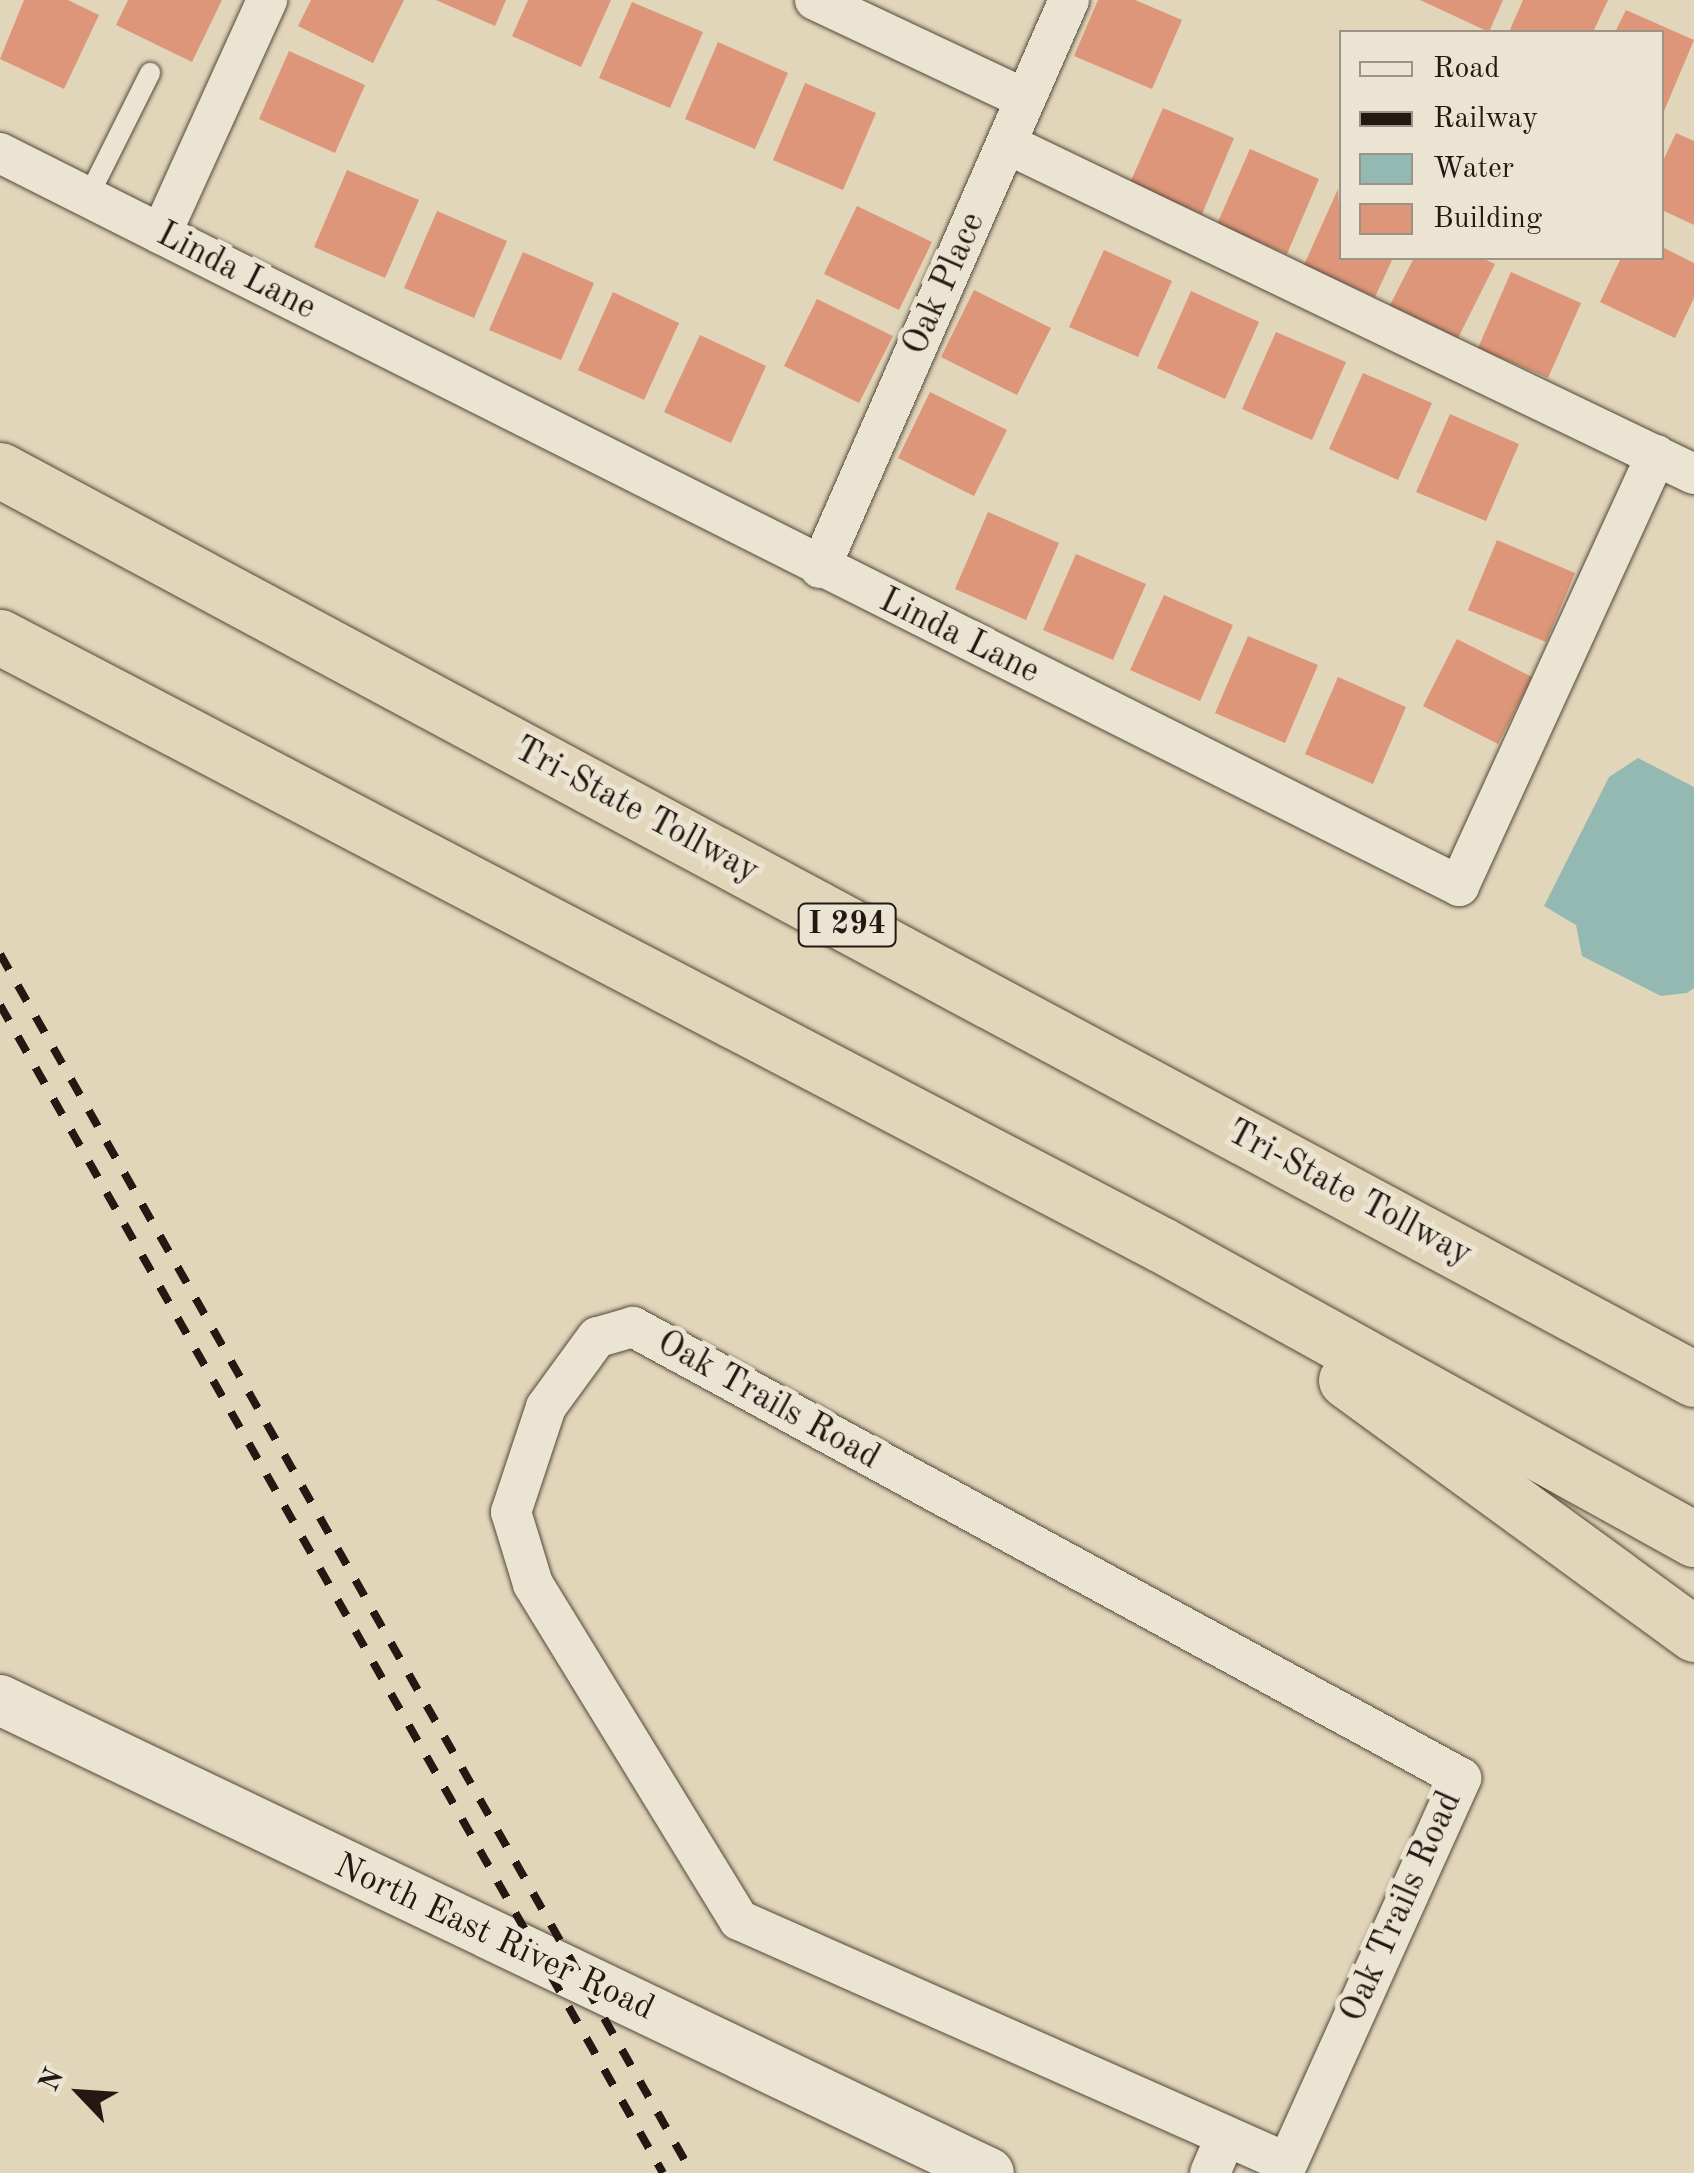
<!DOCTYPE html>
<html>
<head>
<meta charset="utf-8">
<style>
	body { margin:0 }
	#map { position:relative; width:1694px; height:2173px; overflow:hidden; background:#e1d6b9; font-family:"Old Standard TT",serif }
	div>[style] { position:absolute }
	.water>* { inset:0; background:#94b9b2 }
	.building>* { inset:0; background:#dd9679 }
	.roads { filter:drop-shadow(0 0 2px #53483c) drop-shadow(0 0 2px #53483c) }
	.service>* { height:20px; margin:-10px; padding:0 10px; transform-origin:10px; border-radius:10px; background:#ece4d2 }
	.minor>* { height:40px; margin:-20px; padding:0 20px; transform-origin:20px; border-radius:20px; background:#ece4d2 }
	.tertiary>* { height:50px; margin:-25px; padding:0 25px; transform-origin:25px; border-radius:25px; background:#ece4d2 }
	.motorway>* { height:55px; margin:-27.5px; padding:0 27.5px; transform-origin:27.5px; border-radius:27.5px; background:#e1d6b9 }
	.rail>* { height:8px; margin-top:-4px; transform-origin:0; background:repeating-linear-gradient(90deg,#241813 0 18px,transparent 0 36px) }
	span { translate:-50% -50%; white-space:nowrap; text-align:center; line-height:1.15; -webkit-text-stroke:10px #ece4d2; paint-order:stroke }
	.shield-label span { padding:2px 8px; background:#ece4d2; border:2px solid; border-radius:8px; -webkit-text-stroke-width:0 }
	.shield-label { font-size:32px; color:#241813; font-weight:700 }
	.street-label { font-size:35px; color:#241813 }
	.legend { position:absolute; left:1339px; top:30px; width:325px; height:230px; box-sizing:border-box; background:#ece4d2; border:2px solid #9c9286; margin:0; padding:12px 18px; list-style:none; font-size:30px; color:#241813 }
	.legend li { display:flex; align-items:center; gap:20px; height:50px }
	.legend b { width:50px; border:2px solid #9c9286 }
	.north { position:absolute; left:30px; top:2043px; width:100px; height:100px; -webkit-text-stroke:8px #ece4d2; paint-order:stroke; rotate:295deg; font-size:28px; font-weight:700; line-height:40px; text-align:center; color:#241813 }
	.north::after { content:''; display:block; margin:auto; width:35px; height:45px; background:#241813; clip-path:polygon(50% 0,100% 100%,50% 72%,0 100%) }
</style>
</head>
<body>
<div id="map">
	<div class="water">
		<div style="clip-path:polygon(1638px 758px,1694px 787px,1694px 988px,1687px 993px,1661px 996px,1582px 956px,1576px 925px,1544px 906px,1609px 777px)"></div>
	</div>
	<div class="building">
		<div style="clip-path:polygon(24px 0,68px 0,99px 15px,64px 89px,0 59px)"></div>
		<div style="clip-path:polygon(128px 0,222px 0,192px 62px,116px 25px)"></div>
		<div style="clip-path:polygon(311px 0,404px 0,373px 63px,298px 26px)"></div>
		<div style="clip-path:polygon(436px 0,506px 0,495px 26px)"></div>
		<div style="clip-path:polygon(528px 0,611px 0,581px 67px,512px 36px)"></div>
		<div style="clip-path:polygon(1098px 0,1135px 0,1182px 20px,1152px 89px,1074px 56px)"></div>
		<div style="clip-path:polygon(1420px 0,1503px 0,1489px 32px)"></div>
		<div style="clip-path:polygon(1523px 0,1608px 0,1593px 32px,1509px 32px)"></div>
		<div style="clip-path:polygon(632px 2px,703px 32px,670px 108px,599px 78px)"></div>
		<div style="clip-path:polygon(1626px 10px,1694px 40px,1662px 116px,1662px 32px,1615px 32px)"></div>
		<div style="clip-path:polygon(718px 42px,788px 73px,755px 149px,685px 119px)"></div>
		<div style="clip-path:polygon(289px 51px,365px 85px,335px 153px,259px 119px)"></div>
		<div style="clip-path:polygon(805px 83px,876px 113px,843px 190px,773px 160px)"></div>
		<div style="clip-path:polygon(1163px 108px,1234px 138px,1202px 214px,1130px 183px)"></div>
		<div style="clip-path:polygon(1676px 133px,1694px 141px,1694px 225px,1662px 210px,1662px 163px)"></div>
		<div style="clip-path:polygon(1250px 149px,1319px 179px,1287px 254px,1217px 224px)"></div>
		<div style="clip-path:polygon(347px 170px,419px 200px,385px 278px,314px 247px)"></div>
		<div style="clip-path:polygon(1338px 189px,1342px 258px,1393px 258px,1375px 297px,1304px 265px)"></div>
		<div style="clip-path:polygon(857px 206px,932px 242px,899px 310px,824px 274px)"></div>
		<div style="clip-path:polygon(437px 211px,507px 241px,474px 318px,404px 288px)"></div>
		<div style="clip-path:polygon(1662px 247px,1694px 263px,1694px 298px,1675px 338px,1600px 302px,1621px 258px,1662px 258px)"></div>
		<div style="clip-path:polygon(1104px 250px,1172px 281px,1138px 357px,1069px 327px)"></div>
		<div style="clip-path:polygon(523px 252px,594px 283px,561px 360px,489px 330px)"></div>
		<div style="clip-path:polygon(1414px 258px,1482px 258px,1495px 264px,1458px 338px,1390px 305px)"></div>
		<div style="clip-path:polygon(1511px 272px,1581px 303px,1548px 378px,1478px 348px)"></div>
		<div style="clip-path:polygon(974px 290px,1051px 328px,1017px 395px,941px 357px)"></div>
		<div style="clip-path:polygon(1191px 291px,1259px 322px,1225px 399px,1157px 368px)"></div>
		<div style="clip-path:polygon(613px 292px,679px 323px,644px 400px,578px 370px)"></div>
		<div style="clip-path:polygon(817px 299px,893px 336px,859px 403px,784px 366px)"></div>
		<div style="clip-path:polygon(1276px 332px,1346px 362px,1312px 440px,1242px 409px)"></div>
		<div style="clip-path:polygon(700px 335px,766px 366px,731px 443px,664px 412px)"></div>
		<div style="clip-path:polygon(1363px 373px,1432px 403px,1398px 480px,1329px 449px)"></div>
		<div style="clip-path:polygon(930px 392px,1007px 430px,974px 496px,898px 458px)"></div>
		<div style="clip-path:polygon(1450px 414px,1519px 444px,1486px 521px,1416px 492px)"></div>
		<div style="clip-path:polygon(988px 512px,1059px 543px,1026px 620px,955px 589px)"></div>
		<div style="clip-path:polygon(1497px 540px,1575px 573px,1546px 642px,1468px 610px)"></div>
		<div style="clip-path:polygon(1076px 554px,1146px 584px,1113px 660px,1043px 630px)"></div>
		<div style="clip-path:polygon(1164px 595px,1233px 625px,1200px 701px,1130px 670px)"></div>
		<div style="clip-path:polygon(1248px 636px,1318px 665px,1285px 743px,1215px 713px)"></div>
		<div style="clip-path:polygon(1457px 639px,1532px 677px,1498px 744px,1423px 706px)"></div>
		<div style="clip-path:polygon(1338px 677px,1406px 707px,1373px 784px,1305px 754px)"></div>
	</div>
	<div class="roads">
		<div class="service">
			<div style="left:88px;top:197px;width:139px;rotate:-63.4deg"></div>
		</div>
		<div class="minor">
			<div style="left:815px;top:0;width:232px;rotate:25.2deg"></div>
			<div style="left:1007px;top:144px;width:762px;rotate:25.66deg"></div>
			<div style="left:0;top:153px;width:1633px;rotate:26.67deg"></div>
			<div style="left:1459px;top:886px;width:474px;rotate:-65.4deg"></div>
			<div style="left:161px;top:234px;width:257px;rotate:-65.6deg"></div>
			<div style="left:820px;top:568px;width:620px;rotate:-66.33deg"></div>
			<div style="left:1210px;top:2173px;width:40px;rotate:-66.6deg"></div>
			<div style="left:1283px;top:2173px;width:433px;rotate:-65.7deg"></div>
			<div style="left:1461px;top:1778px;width:943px;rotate:-151.42deg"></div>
			<div style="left:633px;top:1327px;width:37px;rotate:164deg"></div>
			<div style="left:597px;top:1337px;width:87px;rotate:126.1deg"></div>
			<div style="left:546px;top:1407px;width:111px;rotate:108.4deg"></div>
			<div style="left:511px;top:1512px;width:75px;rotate:73deg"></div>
			<div style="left:533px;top:1584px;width:394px;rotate:58.5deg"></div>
			<div style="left:739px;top:1920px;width:599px;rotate:23.91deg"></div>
		</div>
		<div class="tertiary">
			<div style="left:0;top:1700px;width:1096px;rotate:25.56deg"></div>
		</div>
		<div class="motorway">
			<div style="left:0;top:470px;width:1922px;rotate:28.22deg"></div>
			<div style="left:0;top:637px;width:1311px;rotate:27.62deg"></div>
			<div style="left:1162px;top:1245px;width:608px;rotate:28.93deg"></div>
			<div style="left:1346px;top:1380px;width:431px;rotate:36.1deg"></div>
		</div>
	</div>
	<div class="rail">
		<div style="left:0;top:954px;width:1402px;rotate:60.42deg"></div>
		<div style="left:0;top:1005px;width:1343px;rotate:60.42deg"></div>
	</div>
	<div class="shield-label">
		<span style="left:847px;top:925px">I 294</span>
	</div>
	<div class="street-label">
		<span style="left:236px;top:272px;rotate:27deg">Linda Lane</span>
		<span style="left:945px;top:284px;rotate:-66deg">Oak Place</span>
		<span style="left:959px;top:637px;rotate:26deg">Linda Lane</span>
		<span style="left:636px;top:811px;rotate:28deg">Tri-State Tollway</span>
		<span style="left:1349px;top:1194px;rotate:28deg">Tri-State Tollway</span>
		<span style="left:768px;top:1401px;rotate:29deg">Oak Trails Road</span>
		<span style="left:1402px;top:1907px;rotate:-66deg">Oak Trails Road</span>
		<span style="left:494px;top:1938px;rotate:25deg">North East River Road</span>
	</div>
	<ul class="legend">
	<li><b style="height:12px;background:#ece4d2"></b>Road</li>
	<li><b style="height:12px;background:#241813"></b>Railway</li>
	<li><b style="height:28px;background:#94b9b2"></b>Water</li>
	<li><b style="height:28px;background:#dd9679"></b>Building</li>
	</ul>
	<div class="north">N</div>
</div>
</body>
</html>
